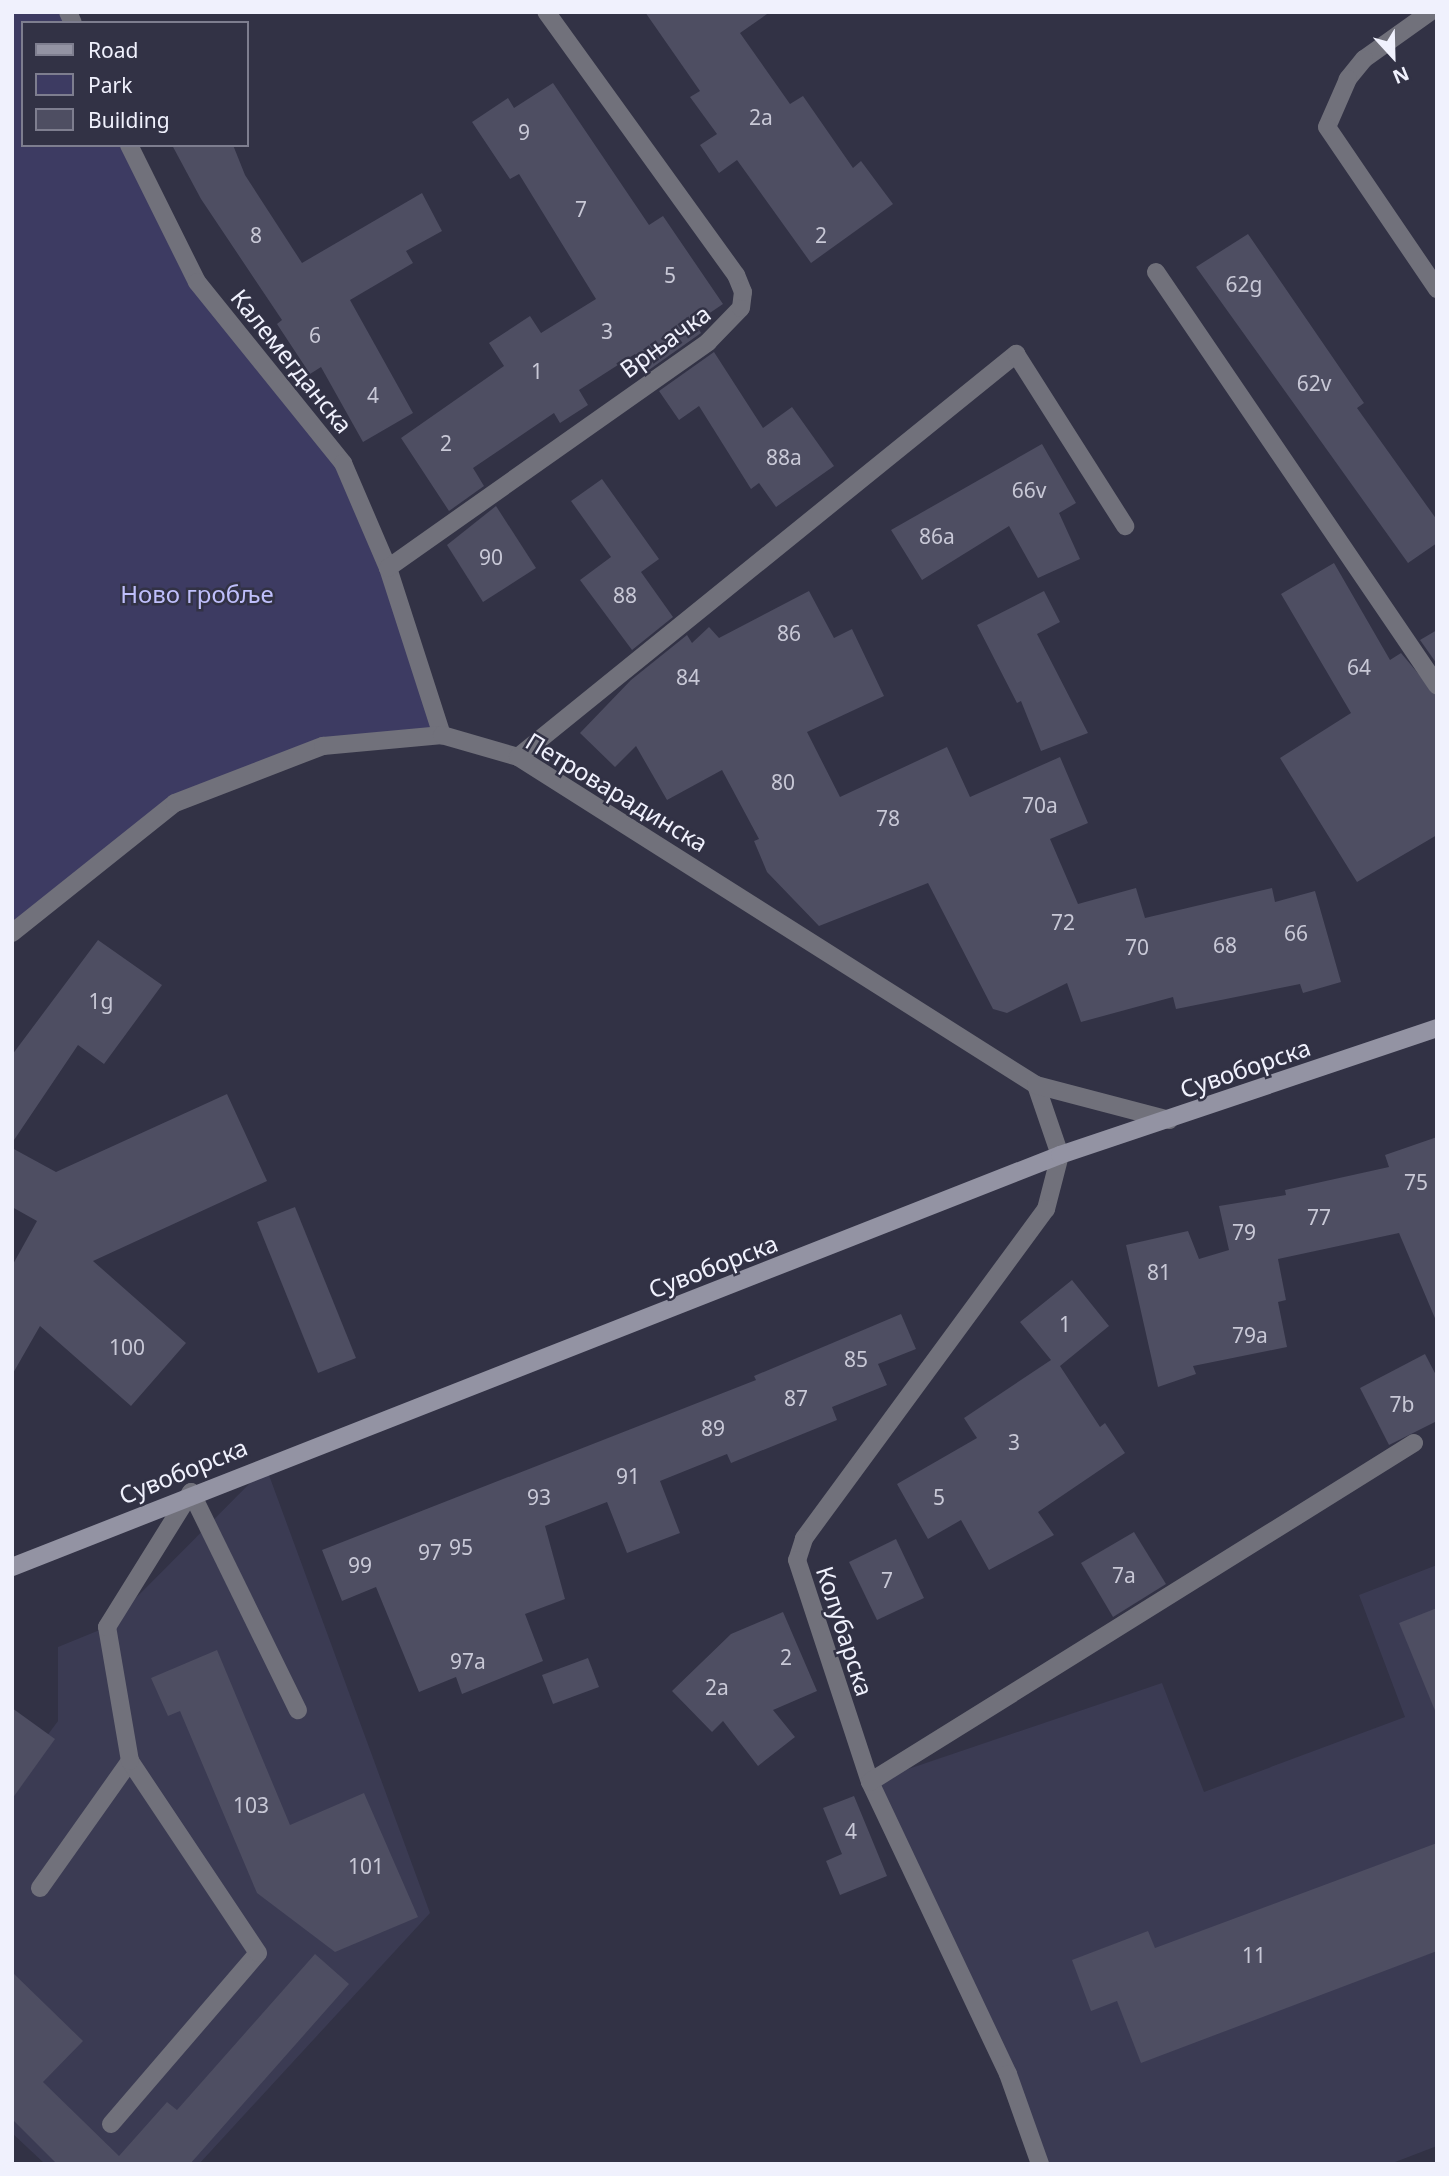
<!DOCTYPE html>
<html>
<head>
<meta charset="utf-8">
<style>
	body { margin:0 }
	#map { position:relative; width:1449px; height:2176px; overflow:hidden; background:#323245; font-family:"Noto Sans",sans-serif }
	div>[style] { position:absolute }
	.built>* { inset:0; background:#3b3b53 }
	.green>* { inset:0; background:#3d3b62 }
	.building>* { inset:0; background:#4e4e62 }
	.service>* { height:18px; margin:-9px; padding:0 9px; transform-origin:9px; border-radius:9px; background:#71717b }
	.minor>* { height:18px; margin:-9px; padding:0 9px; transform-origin:9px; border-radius:9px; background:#71717b }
	.secondary>* { height:18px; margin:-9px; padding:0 9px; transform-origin:9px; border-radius:9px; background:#9393a3 }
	span { translate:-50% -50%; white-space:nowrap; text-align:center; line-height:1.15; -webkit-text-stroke:5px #323245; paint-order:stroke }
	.number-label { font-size:21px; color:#c8c8d6 }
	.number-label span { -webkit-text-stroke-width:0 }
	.street-label { font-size:24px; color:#f0f1fd }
	.park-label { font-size:24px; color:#bfbffb }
	.frame { position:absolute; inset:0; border:14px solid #f0f1fd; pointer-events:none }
	.legend { position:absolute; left:21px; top:21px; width:228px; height:126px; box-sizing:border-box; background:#323245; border:2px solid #7e7e8f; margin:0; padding:9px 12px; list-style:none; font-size:21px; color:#f0f1fd }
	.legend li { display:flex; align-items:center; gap:14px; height:35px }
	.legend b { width:35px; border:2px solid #7e7e8f }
	.north { position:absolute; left:1358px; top:21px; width:70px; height:70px; -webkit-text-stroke:5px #323245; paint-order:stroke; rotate:158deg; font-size:19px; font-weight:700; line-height:28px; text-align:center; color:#f0f1fd }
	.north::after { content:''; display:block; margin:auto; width:24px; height:32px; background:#f0f1fd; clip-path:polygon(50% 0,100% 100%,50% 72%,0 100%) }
</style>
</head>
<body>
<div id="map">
	<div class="built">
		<div style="clip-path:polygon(266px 1467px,430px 1913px,199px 2164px,45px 2164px,12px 2133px,12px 1783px,58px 1721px,58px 1647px,107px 1627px)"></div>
		<div style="clip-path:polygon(1437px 1565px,1437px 2146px,1390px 2164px,1040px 2164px,870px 1782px,1162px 1683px,1204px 1792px,1405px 1717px,1359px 1595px)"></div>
	</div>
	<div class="green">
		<div style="clip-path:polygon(12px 12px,68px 12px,73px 23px,23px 23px,23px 145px,129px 145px,177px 251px,343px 463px,442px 735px,323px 746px,175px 803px,12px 933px)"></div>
	</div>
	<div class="building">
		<div style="clip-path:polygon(645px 12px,770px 12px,740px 33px,790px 104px,803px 96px,853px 168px,861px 161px,893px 204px,811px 263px,737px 160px,719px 173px,700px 145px,717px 134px,690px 97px,700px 91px)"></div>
		<div style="clip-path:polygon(553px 83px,649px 225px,663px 216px,723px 304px,695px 323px,701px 333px,646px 372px,635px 354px,579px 390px,588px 405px,560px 423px,554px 413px,473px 468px,484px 486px,449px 511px,401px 438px,504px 366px,489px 343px,530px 316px,541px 333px,596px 299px,519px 174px,510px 179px,472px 122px,508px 98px,514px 108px)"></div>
		<div style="clip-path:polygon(172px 145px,233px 145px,245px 175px,302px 263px,422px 193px,442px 231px,406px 251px,413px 263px,350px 300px,413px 413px,363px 442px,321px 367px,310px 374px,277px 324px,282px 320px,201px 199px)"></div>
		<div style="clip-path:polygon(1248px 234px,1364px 403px,1357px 408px,1437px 520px,1437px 543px,1408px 563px,1196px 267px)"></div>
		<div style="clip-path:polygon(714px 352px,763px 428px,792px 407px,834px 466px,776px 507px,759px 483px,751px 489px,699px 406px,679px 420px,659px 391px)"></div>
		<div style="clip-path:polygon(1042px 444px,1076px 503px,1059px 513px,1080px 559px,1038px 578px,1009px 526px,922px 580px,891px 530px)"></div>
		<div style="clip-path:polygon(602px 479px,659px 559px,641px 572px,673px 617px,632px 650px,580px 580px,611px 557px,571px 501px)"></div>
		<div style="clip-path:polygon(496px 506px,536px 568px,483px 602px,447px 545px)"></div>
		<div style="clip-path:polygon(1334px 563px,1390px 660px,1401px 653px,1437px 696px,1437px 835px,1357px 882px,1280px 758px,1351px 713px,1281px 594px)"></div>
		<div style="clip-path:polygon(809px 591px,834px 638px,852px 629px,884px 696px,807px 732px,840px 797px,947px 747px,970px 797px,1060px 757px,1088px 823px,1050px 839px,1078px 904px,1136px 888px,1145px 918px,1272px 888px,1275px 902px,1315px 891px,1341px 982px,1303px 993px,1300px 984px,1176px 1009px,1173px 997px,1081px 1022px,1067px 983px,1007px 1013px,993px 1009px,928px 883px,819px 926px,767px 872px,754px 841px,759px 839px,722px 770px,667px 800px,636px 746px,615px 767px,580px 733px,631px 680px,687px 635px,692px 643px,709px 627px,719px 638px)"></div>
		<div style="clip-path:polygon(1044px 591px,1060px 622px,1037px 634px,1088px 733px,1041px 751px,1021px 701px,1017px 703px,977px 625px)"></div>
		<div style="clip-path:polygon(1437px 630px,1437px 664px,1420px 640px)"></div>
		<div style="clip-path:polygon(98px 940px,162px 985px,104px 1064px,78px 1045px,12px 1143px,12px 1055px)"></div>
		<div style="clip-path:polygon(227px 1094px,267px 1181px,93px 1261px,186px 1343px,131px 1406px,40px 1326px,12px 1375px,12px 1266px,37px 1221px,12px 1207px,12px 1148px,56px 1172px)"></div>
		<div style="clip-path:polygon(1437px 1137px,1437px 1323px,1399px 1233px,1278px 1259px,1286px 1300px,1278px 1302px,1287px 1347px,1193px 1366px,1196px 1374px,1158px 1387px,1126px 1245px,1188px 1231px,1199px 1259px,1229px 1250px,1219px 1206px,1286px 1195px,1285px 1190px,1389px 1167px,1385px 1155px)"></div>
		<div style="clip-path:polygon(295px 1207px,356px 1358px,318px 1373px,257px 1222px)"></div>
		<div style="clip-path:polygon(1072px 1280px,1109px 1326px,1060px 1366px,1100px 1427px,1105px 1423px,1125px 1453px,1038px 1512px,1054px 1535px,989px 1570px,961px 1520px,928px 1539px,897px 1484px,977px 1438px,964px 1418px,1051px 1360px,1020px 1322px)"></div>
		<div style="clip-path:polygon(901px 1314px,916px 1349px,878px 1364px,887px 1385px,832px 1407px,837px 1420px,731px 1463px,727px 1454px,660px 1481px,680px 1533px,627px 1553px,607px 1502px,545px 1526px,565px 1599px,525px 1614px,543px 1661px,462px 1694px,456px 1677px,419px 1692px,376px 1587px,342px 1601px,322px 1550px,756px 1380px,754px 1376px)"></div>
		<div style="clip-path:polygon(1425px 1354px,1437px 1377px,1437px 1421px,1389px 1445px,1360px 1388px)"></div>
		<div style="clip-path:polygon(1134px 1532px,1166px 1584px,1113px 1617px,1081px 1563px)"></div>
		<div style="clip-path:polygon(896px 1539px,924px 1598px,877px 1620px,849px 1562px)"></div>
		<div style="clip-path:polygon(1437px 1608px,1437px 1712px,1436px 1713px,1399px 1623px)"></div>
		<div style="clip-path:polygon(783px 1612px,817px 1691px,773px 1710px,795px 1737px,758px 1766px,723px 1721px,712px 1732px,672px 1691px,731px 1634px)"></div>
		<div style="clip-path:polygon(217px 1650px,290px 1825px,364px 1793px,418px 1917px,335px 1952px,257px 1893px,180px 1711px,168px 1716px,151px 1678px)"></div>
		<div style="clip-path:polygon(588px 1658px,599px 1687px,553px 1704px,542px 1675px)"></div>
		<div style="clip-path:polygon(12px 1708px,55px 1739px,12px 1799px)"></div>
		<div style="clip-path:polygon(854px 1796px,887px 1876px,840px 1895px,826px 1861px,842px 1854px,823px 1808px)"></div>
		<div style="clip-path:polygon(1437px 1843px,1437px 1951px,1141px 2063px,1117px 2001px,1091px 2011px,1072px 1960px,1148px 1931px,1155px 1948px)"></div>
		<div style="clip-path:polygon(315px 1954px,349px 1984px,190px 2164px,57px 2164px,12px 2119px,12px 1972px,83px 2041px,43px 2082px,119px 2156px,167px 2102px,177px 2110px)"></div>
	</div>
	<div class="service">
		<div style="left:191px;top:1492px;width:243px;rotate:63.9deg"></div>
		<div style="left:40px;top:1888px;width:156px;rotate:-54.7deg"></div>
		<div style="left:111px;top:2124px;width:225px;rotate:-49.3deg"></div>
		<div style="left:258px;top:1953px;width:231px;rotate:-123.7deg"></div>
		<div style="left:130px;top:1761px;width:136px;rotate:-99.7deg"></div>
		<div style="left:107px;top:1627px;width:159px;rotate:-58.1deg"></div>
	</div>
	<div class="minor">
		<div style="left:68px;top:12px;width:12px;rotate:66deg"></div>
		<div style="left:1430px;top:12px;width:81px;rotate:144.5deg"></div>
		<div style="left:1364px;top:59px;width:26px;rotate:129deg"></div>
		<div style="left:1348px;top:79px;width:52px;rotate:113.6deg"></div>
		<div style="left:1327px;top:127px;width:196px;rotate:55.8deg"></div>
		<div style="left:129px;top:145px;width:153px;rotate:63.6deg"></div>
		<div style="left:197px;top:282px;width:233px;rotate:51.1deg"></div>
		<div style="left:343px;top:463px;width:114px;rotate:66.8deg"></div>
		<div style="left:388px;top:568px;width:176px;rotate:72.1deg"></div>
		<div style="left:1156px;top:272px;width:500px;rotate:55.8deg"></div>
		<div style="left:388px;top:568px;width:392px;rotate:-35.2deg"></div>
		<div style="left:708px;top:342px;width:47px;rotate:-45.9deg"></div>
		<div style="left:741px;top:308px;width:16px;rotate:-83deg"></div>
		<div style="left:743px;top:292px;width:18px;rotate:-112deg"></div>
		<div style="left:736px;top:275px;width:324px;rotate:-125.8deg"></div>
		<div style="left:518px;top:757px;width:641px;rotate:-38.98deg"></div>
		<div style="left:1016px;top:354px;width:204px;rotate:57.6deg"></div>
		<div style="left:12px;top:933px;width:208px;rotate:-38.6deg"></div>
		<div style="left:175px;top:803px;width:159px;rotate:-21.1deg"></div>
		<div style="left:323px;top:746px;width:120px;rotate:-5.3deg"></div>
		<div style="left:442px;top:735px;width:79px;rotate:16.1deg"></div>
		<div style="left:518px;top:757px;width:613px;rotate:32.34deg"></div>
		<div style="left:1036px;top:1085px;width:74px;rotate:71.1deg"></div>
		<div style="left:1060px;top:1155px;width:56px;rotate:104.5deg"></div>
		<div style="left:1046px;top:1209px;width:409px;rotate:126.3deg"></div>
		<div style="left:804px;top:1539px;width:22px;rotate:108deg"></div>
		<div style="left:797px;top:1560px;width:234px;rotate:71.8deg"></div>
		<div style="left:870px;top:1782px;width:323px;rotate:64.7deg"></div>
		<div style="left:1008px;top:2074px;width:96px;rotate:70.4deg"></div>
		<div style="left:1036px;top:1085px;width:138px;rotate:14.7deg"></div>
		<div style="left:870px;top:1782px;width:641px;rotate:-31.93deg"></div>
	</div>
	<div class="secondary">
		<div style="left:12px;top:1567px;width:1126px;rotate:-21.46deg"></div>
		<div style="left:1060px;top:1155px;width:398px;rotate:-18.6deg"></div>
	</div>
	<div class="number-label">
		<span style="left:761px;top:117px">2a</span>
		<span style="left:524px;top:132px">9</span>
		<span style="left:581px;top:209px">7</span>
		<span style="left:256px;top:235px">8</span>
		<span style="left:821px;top:235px">2</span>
		<span style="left:670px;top:275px">5</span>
		<span style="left:1244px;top:284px">62g</span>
		<span style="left:607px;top:331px">3</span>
		<span style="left:315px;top:335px">6</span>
		<span style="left:537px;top:371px">1</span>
		<span style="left:1314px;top:383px">62v</span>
		<span style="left:373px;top:395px">4</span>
		<span style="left:446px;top:443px">2</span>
		<span style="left:784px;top:457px">88a</span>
		<span style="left:1029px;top:490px">66v</span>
		<span style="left:937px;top:536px">86a</span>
		<span style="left:491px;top:557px">90</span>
		<span style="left:625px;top:595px">88</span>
		<span style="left:789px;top:633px">86</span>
		<span style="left:1359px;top:667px">64</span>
		<span style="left:688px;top:677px">84</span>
		<span style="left:783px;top:782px">80</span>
		<span style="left:1040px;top:805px">70a</span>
		<span style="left:888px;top:818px">78</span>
		<span style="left:1063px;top:922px">72</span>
		<span style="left:1296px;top:933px">66</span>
		<span style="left:1225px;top:945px">68</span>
		<span style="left:1137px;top:947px">70</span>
		<span style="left:101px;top:1001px">1g</span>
		<span style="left:1416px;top:1182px">75</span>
		<span style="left:1319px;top:1217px">77</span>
		<span style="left:1244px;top:1232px">79</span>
		<span style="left:1159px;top:1272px">81</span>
		<span style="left:1065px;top:1324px">1</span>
		<span style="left:1250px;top:1335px">79a</span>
		<span style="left:127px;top:1347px">100</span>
		<span style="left:856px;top:1359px">85</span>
		<span style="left:796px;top:1398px">87</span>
		<span style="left:1402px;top:1404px">7b</span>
		<span style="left:713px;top:1428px">89</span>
		<span style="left:1014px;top:1442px">3</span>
		<span style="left:628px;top:1476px">91</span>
		<span style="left:539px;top:1497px">93</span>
		<span style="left:939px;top:1497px">5</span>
		<span style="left:461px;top:1547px">95</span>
		<span style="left:430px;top:1552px">97</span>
		<span style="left:360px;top:1565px">99</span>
		<span style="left:1124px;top:1575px">7a</span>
		<span style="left:887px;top:1580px">7</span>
		<span style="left:786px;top:1657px">2</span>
		<span style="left:468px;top:1661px">97a</span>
		<span style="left:717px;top:1687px">2a</span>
		<span style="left:251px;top:1805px">103</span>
		<span style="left:851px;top:1831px">4</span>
		<span style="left:366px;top:1866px">101</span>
		<span style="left:1254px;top:1955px">11</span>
	</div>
	<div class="street-label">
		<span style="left:665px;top:341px;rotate:-36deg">Врњачка</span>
		<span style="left:292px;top:361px;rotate:51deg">Калемегданска</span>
		<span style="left:617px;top:792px;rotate:31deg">Петроварадинска</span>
		<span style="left:1245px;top:1068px;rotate:-19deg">Сувоборска</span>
		<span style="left:713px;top:1266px;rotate:-21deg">Сувоборска</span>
		<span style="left:183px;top:1471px;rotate:-22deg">Сувоборска</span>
		<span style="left:845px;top:1631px;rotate:72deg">Колубарска</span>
	</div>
	<div class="park-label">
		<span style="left:197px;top:594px">Ново гробље</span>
	</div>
	<div class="frame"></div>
	<ul class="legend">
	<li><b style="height:9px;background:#9393a3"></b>Road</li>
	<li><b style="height:19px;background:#3d3b62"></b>Park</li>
	<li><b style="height:19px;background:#4e4e62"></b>Building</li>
	</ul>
	<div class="north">N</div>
</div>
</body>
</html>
